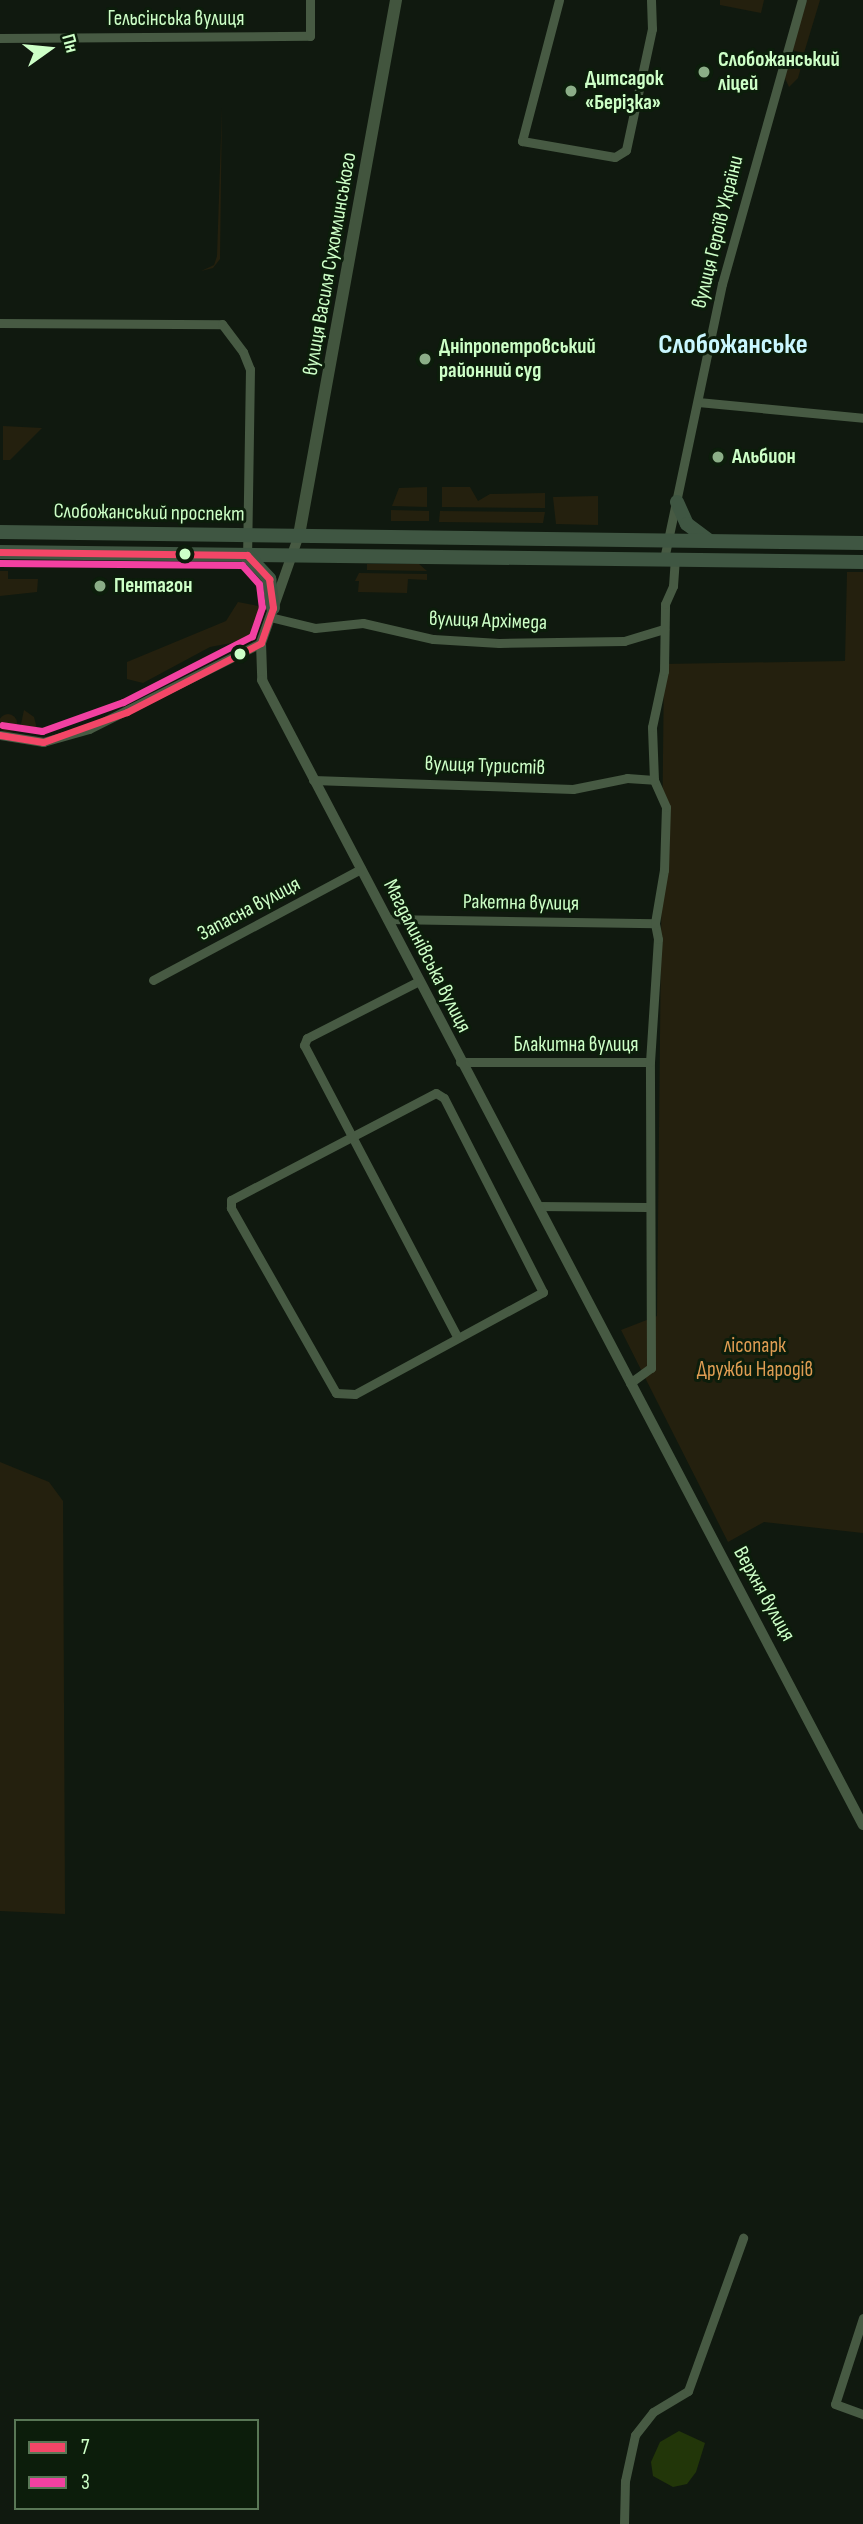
<!DOCTYPE html>
<html>
<head>
<meta charset="utf-8">
<style>
	body { margin:0 }
	#map { position:relative; width:863px; height:2524px; overflow:hidden; background:#10190f; font-family:"Sofia Sans Condensed",sans-serif }
	div>[style] { position:absolute }
	.green>* { inset:0; background:#24200e }
	.round { border-radius:50% }
	.water>* { inset:0; background:#223609 }
	.minor>* { height:9px; margin:-4.5px; padding:0 4.5px; transform-origin:4.5px; border-radius:4.5px; background:#475a43 }
	.tertiary>* { height:10px; margin:-5px; padding:0 5px; transform-origin:5px; border-radius:5px; background:#475a43 }
	.secondary>* { height:12px; margin:-6px; padding:0 6px; transform-origin:6px; border-radius:6px; background:#42553e }
	.primary>* { height:14px; margin:-7px; padding:0 7px; transform-origin:7px; border-radius:7px; background:#3f5642 }
	.bus-1>* { height:7px; margin:-3.5px; padding:0 3.5px; transform-origin:3.5px; border-radius:3.5px; background:#f34667 }
	.bus-2>* { height:7px; margin:-3.5px; padding:0 3.5px; transform-origin:3.5px; border-radius:3.5px; background:#f240a1 }
	.dots>* { width:19px; height:19px; translate:-50% -50%; box-sizing:border-box; border:4px solid #0c1d0b; border-radius:50% }
	span { translate:-50% -50%; white-space:nowrap; text-align:center; line-height:1.15; -webkit-text-stroke:6px #0c1d0b; paint-order:stroke }
	.street-label { font-size:21px; color:#cdffc7 }
	.poi-label { font-size:21px; color:#cdffc7; font-weight:700 }
	.left { translate:0 -50%; text-align:left }
	.park-label { font-size:21px; color:#df9d53 }
	.district-label { font-size:28px; color:#c9f7ff; font-weight:700 }
	.legend { position:absolute; left:14px; top:2419px; width:245px; height:91px; box-sizing:border-box; background:#0c1d0b; border:2px solid #597756; margin:0; padding:9px 12px; list-style:none; font-size:21px; color:#cdffc7 }
	.legend li { display:flex; align-items:center; gap:14px; height:35px }
	.legend b { width:35px; border:2px solid #597756 }
	.north { position:absolute; left:14px; top:14px; width:70px; height:70px; -webkit-text-stroke:5px #0c1d0b; paint-order:stroke; rotate:75deg; font-size:19px; font-weight:700; line-height:28px; text-align:center; color:#cdffc7 }
	.north::after { content:''; display:block; margin:auto; width:24px; height:32px; background:#cdffc7; clip-path:polygon(50% 0,100% 100%,50% 72%,0 100%) }
</style>
</head>
<body>
<div id="map">
	<div class="green">
		<div style="clip-path:polygon(720px 0,764px 0,761px 13px,720px 5px)"></div>
		<div style="clip-path:polygon(807px 0,820px 0,804px 53px,791px 50px)"></div>
		<div style="clip-path:polygon(790px 56px,803px 60px,798px 78px,789px 87px,783px 74px)"></div>
		<div style="clip-path:polygon(222px 106px,220px 259px,213px 268px,201px 271px,214px 265px,217px 256px)"></div>
		<div style="clip-path:polygon(3px 426px,42px 428px,10px 460px,3px 460px)"></div>
		<div style="clip-path:polygon(427px 487px,427px 507px,392px 506px,399px 488px)"></div>
		<div style="clip-path:polygon(442px 487px,470px 487px,478px 501px,490px 494px,545px 493px,545px 508px,442px 507px)"></div>
		<div style="clip-path:polygon(598px 496px,598px 525px,556px 524px,553px 497px)"></div>
		<div style="clip-path:polygon(391px 510px,429px 511px,429px 521px,391px 521px)"></div>
		<div style="clip-path:polygon(440px 511px,545px 512px,543px 523px,439px 522px)"></div>
		<div style="clip-path:polygon(367px 564px,419px 564px,427px 571px,367px 570px)"></div>
		<div style="clip-path:polygon(0 571px,8px 571px,8px 579px,38px 579px,37px 592px,0 596px)"></div>
		<div style="clip-path:polygon(847px 572px,863px 572px,863px 1533px,764px 1522px,728px 1542px,621px 1330px,657px 1316px,664px 664px,845px 661px)"></div>
		<div style="clip-path:polygon(359px 573px,427px 574px,427px 580px,408px 579px,407px 593px,358px 592px,359px 581px,355px 581px)"></div>
		<div style="clip-path:polygon(238px 602px,263px 607px,258px 629px,247px 640px,210px 647px,143px 683px,127px 679px,127px 662px,226px 621px)"></div>
		<div style="clip-path:polygon(24px 710px,34px 717px,37px 729px,20px 729px)"></div>
		<div class="round" style="left:-1px;top:714px;width:18px;height:18px"></div>
		<div style="clip-path:polygon(0 1462px,49px 1482px,63px 1501px,65px 1914px,0 1911px)"></div>
	</div>
	<div class="water">
		<div style="clip-path:polygon(679px 2431px,705px 2443px,696px 2472px,687px 2484px,673px 2487px,653px 2476px,651px 2462px,660px 2442px)"></div>
	</div>
	<div class="minor">
		<div style="left:559px;top:0;width:146px;rotate:104.7deg"></div>
		<div style="left:522px;top:141px;width:94px;rotate:9.8deg"></div>
		<div style="left:615px;top:157px;width:13px;rotate:-32deg"></div>
		<div style="left:626px;top:150px;width:124px;rotate:-77.9deg"></div>
		<div style="left:652px;top:29px;width:29px;rotate:-92deg"></div>
		<div style="left:0;top:38px;width:310px;rotate:-0.4deg"></div>
		<div style="left:310px;top:36px;width:36px;rotate:-90deg"></div>
		<div style="left:0;top:323px;width:222px;rotate:0.3deg"></div>
		<div style="left:222px;top:324px;width:35px;rotate:53deg"></div>
		<div style="left:243px;top:352px;width:18px;rotate:68deg"></div>
		<div style="left:250px;top:369px;width:186px;rotate:90.9deg"></div>
		<div style="left:698px;top:402px;width:166px;rotate:5.5deg"></div>
		<div style="left:664px;top:559px;width:281px;rotate:-78.1deg"></div>
		<div style="left:722px;top:284px;width:295px;rotate:-74.3deg"></div>
		<div style="left:270px;top:617px;width:46px;rotate:13.7deg"></div>
		<div style="left:315px;top:628px;width:48px;rotate:-5.9deg"></div>
		<div style="left:363px;top:623px;width:72px;rotate:12.9deg"></div>
		<div style="left:433px;top:639px;width:66px;rotate:3.5deg"></div>
		<div style="left:499px;top:643px;width:125px;rotate:-0.9deg"></div>
		<div style="left:624px;top:641px;width:42px;rotate:-16.7deg"></div>
		<div style="left:0;top:735px;width:44px;rotate:9.2deg"></div>
		<div style="left:43px;top:742px;width:48px;rotate:-15.8deg"></div>
		<div style="left:89px;top:729px;width:192px;rotate:-26.6deg"></div>
		<div style="left:313px;top:780px;width:260px;rotate:2deg"></div>
		<div style="left:573px;top:789px;width:55px;rotate:-11.5deg"></div>
		<div style="left:627px;top:778px;width:27px;rotate:4deg"></div>
		<div style="left:387px;top:919px;width:268px;rotate:0.9deg"></div>
		<div style="left:153px;top:980px;width:236px;rotate:-28.1deg"></div>
		<div style="left:419px;top:981px;width:126px;rotate:153deg"></div>
		<div style="left:307px;top:1038px;width:8px;rotate:113deg"></div>
		<div style="left:304px;top:1045px;width:330px;rotate:62.3deg"></div>
		<div style="left:460px;top:1062px;width:190px"></div>
		<div style="left:436px;top:1093px;width:9px;rotate:32deg"></div>
		<div style="left:444px;top:1098px;width:218px;rotate:63deg"></div>
		<div style="left:543px;top:1292px;width:214px;rotate:151.5deg"></div>
		<div style="left:355px;top:1394px;width:19px;rotate:-177deg"></div>
		<div style="left:336px;top:1393px;width:213px;rotate:-119.6deg"></div>
		<div style="left:231px;top:1208px;width:8px;rotate:-90deg"></div>
		<div style="left:231px;top:1200px;width:231px;rotate:-27.6deg"></div>
		<div style="left:538px;top:1206px;width:109px;rotate:0.5deg"></div>
		<div style="left:630px;top:1383px;width:26px;rotate:-36deg"></div>
		<div style="left:651px;top:1368px;width:306px;rotate:-90.2deg"></div>
		<div style="left:650px;top:1062px;width:123px;rotate:-86.3deg"></div>
		<div style="left:658px;top:939px;width:16px;rotate:-101deg"></div>
		<div style="left:655px;top:923px;width:54px;rotate:-80.4deg"></div>
		<div style="left:664px;top:870px;width:63px;rotate:-88.2deg"></div>
		<div style="left:666px;top:807px;width:30px;rotate:-114deg"></div>
		<div style="left:654px;top:780px;width:53px;rotate:-92.2deg"></div>
		<div style="left:652px;top:727px;width:57px;rotate:-77.9deg"></div>
		<div style="left:664px;top:671px;width:67px;rotate:-89.1deg"></div>
		<div style="left:665px;top:604px;width:20px;rotate:-66deg"></div>
		<div style="left:673px;top:586px;width:27px;rotate:-86deg"></div>
		<div style="left:863px;top:2318px;width:90px;rotate:108deg"></div>
		<div style="left:835px;top:2404px;width:30px;rotate:20deg"></div>
		<div style="left:624px;top:2524px;width:43px;rotate:-88.7deg"></div>
		<div style="left:625px;top:2481px;width:47px;rotate:-77.7deg"></div>
		<div style="left:635px;top:2435px;width:29px;rotate:-52deg"></div>
		<div style="left:653px;top:2412px;width:41px;rotate:-31deg"></div>
		<div style="left:688px;top:2391px;width:163px;rotate:-70.2deg"></div>
	</div>
	<div class="tertiary">
		<div style="left:299px;top:535px;width:114px;rotate:109.4deg"></div>
		<div style="left:261px;top:643px;width:37px;rotate:88deg"></div>
		<div style="left:262px;top:680px;width:1293px;rotate:62.31deg"></div>
	</div>
	<div class="secondary">
		<div style="left:299px;top:535px;width:544px;rotate:-79.72deg"></div>
	</div>
	<div class="primary">
		<div style="left:677px;top:502px;width:24px;rotate:66deg"></div>
		<div style="left:687px;top:524px;width:26px;rotate:37deg"></div>
		<div style="left:0;top:532px;width:863px;rotate:0.73deg"></div>
		<div style="left:0;top:552px;width:863px;rotate:0.66deg"></div>
		<div style="left:247px;top:555px;width:33px;rotate:47deg"></div>
		<div style="left:269px;top:579px;width:29px;rotate:82deg"></div>
	</div>
	<div class="bus-1">
		<div style="left:0;top:552px;width:247px;rotate:0.7deg"></div>
		<div style="left:247px;top:555px;width:33px;rotate:47deg"></div>
		<div style="left:269px;top:579px;width:29px;rotate:82deg"></div>
		<div style="left:273px;top:608px;width:37px;rotate:109deg"></div>
		<div style="left:261px;top:643px;width:151px;rotate:152.8deg"></div>
		<div style="left:127px;top:712px;width:89px;rotate:160.3deg"></div>
		<div style="left:43px;top:742px;width:44px;rotate:-170.8deg"></div>
	</div>
	<div class="bus-2">
		<div style="left:0;top:563px;width:242px;rotate:0.5deg"></div>
		<div style="left:242px;top:565px;width:25px;rotate:48deg"></div>
		<div style="left:259px;top:584px;width:23px;rotate:83deg"></div>
		<div style="left:262px;top:607px;width:31px;rotate:109deg"></div>
		<div style="left:252px;top:636px;width:145px;rotate:152.9deg"></div>
		<div style="left:123px;top:702px;width:86px;rotate:160.3deg"></div>
		<div style="left:42px;top:731px;width:40px;rotate:-171.5deg"></div>
	</div>
	<div class="dots">
		<div style="left:704px;top:72px;background:#8bae87"></div>
		<div style="left:571px;top:91px;background:#8bae87"></div>
		<div style="left:425px;top:359px;background:#8bae87"></div>
		<div style="left:718px;top:457px;background:#8bae87"></div>
		<div style="left:185px;top:554px;background:#cdffc7"></div>
		<div style="left:100px;top:586px;background:#8bae87"></div>
		<div style="left:240px;top:654px;background:#cdffc7"></div>
	</div>
	<div class="street-label">
		<span style="left:176px;top:19px">Гельсінська вулиця</span>
		<span style="left:718px;top:232px;rotate:-76deg">вулиця Героїв України</span>
		<span style="left:330px;top:264px;rotate:-80deg">вулиця Василя Сухомлинського</span>
		<span style="left:149px;top:513px;rotate:1deg">Слобожанський проспект</span>
		<span style="left:488px;top:621px;rotate:2deg">вулиця Архімеда</span>
		<span style="left:485px;top:766px;rotate:2deg">вулиця Туристів</span>
		<span style="left:521px;top:903px;rotate:1deg">Ракетна вулиця</span>
		<span style="left:249px;top:909px;rotate:-28deg">Запасна вулиця</span>
		<span style="left:427px;top:956px;rotate:63deg">Магдалинівська вулиця</span>
		<span style="left:576px;top:1045px">Блакитна вулиця</span>
		<span style="left:764px;top:1594px;rotate:61deg">Верхня вулиця</span>
	</div>
	<div class="poi-label">
		<span class="left" style="left:718px;top:72px">Слобожанський<br>ліцей</span>
		<span class="left" style="left:585px;top:91px">Дитсадок<br>«Берізка»</span>
		<span class="left" style="left:439px;top:359px">Дніпропетровський<br>районний суд</span>
		<span class="left" style="left:732px;top:457px">Альбион</span>
		<span class="left" style="left:114px;top:586px">Пентагон</span>
	</div>
	<div class="park-label">
		<span style="left:755px;top:1358px">лісопарк<br>Дружби Народів</span>
	</div>
	<div class="district-label">
		<span style="left:733px;top:345px">Слобожанське</span>
	</div>
	<ul class="legend">
	<li><b style="height:9px;background:#f34667"></b>7</li>
	<li><b style="height:9px;background:#f240a1"></b>3</li>
	</ul>
	<div class="north">Пн</div>
</div>
</body>
</html>
